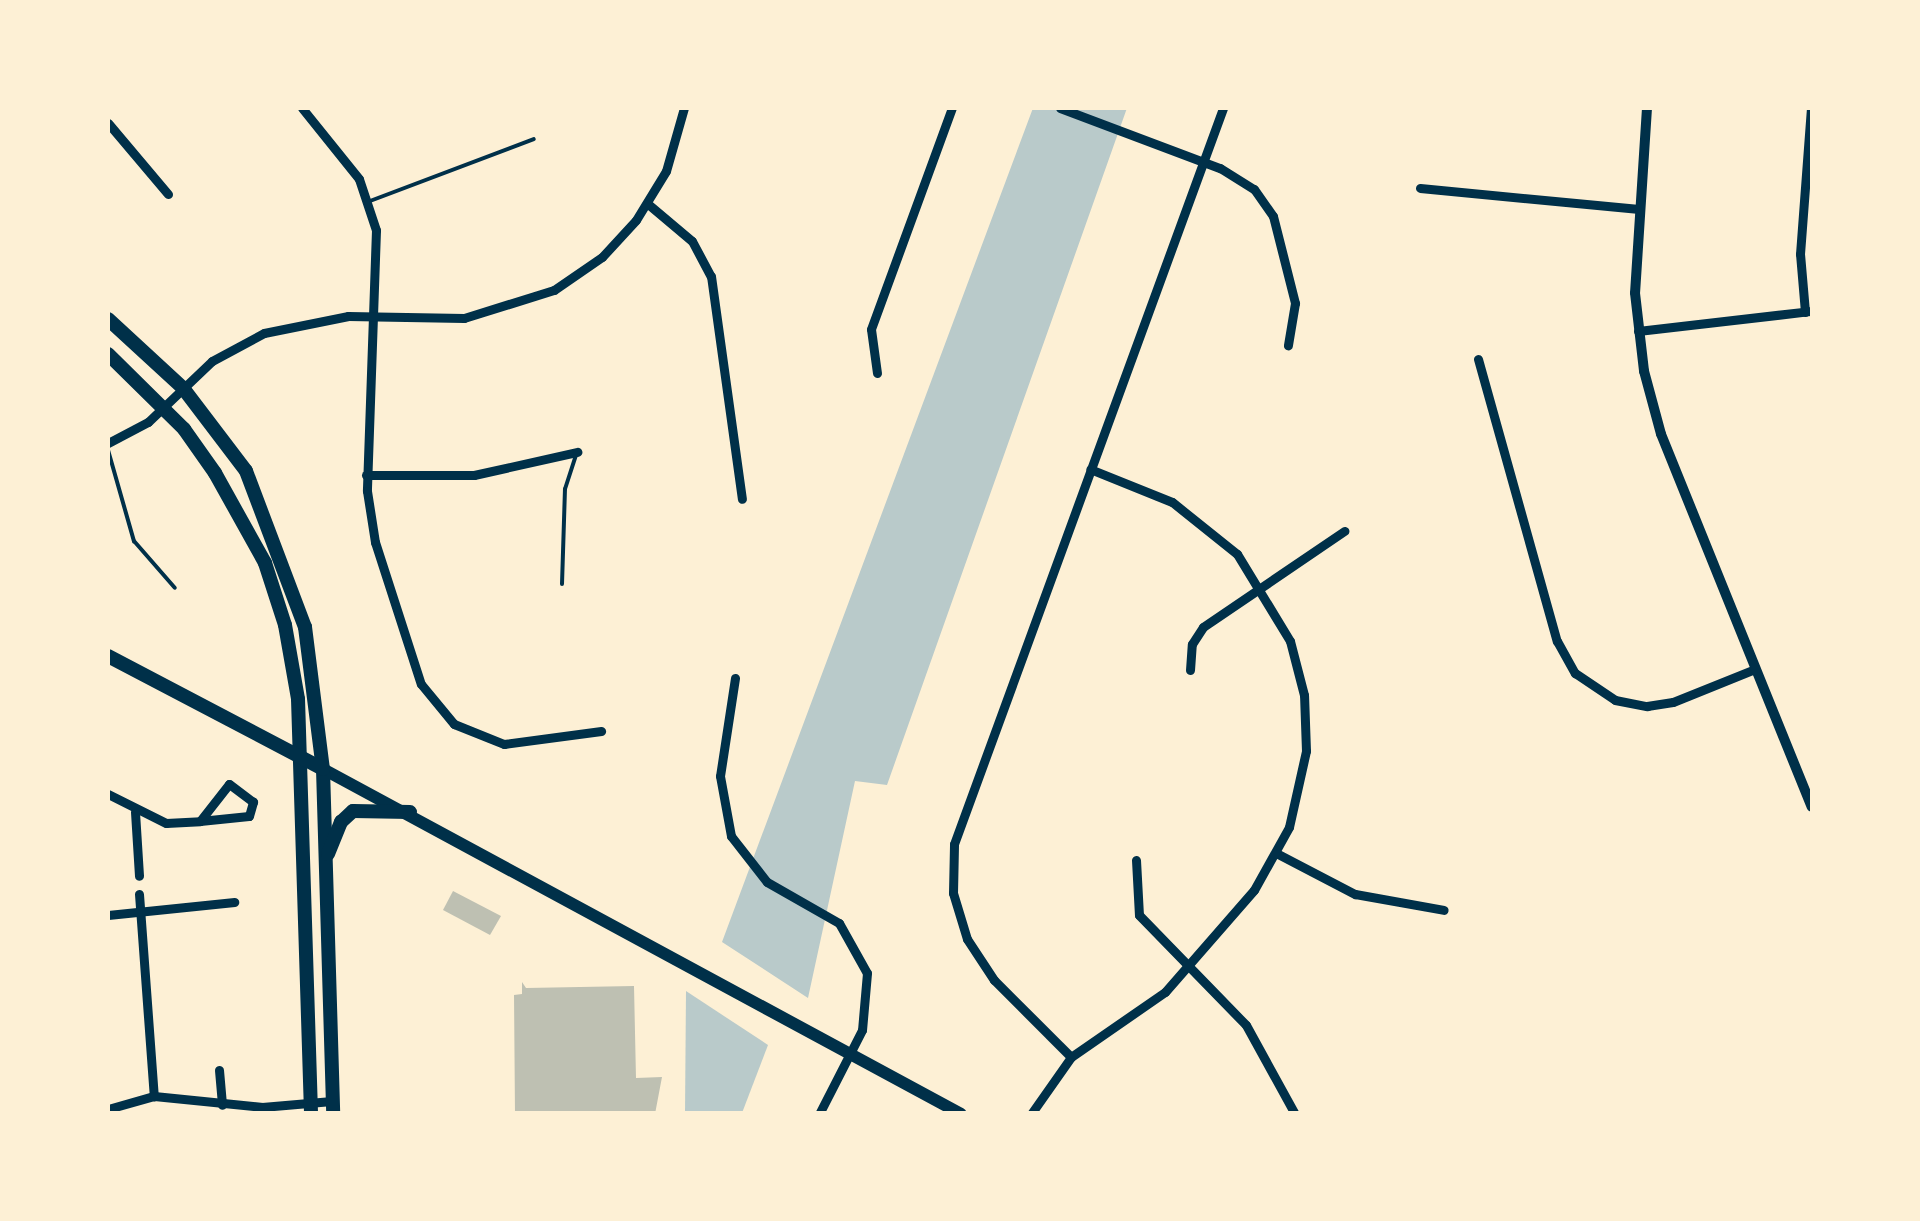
<!DOCTYPE html>
<html>
<head>
<meta charset="utf-8">
<style>
	body { margin:0 }
	#map { position:relative; width:1920px; height:1221px; overflow:hidden; background:#fdf0d5; font-family:Lato,sans-serif }
	div>[style] { position:absolute }
	.green>* { inset:0; background:#b9caca }
	.building>* { inset:0; background:#bec0b2 }
	.service>* { height:4px; margin:-2px; padding:0 2px; transform-origin:2px; border-radius:2px; background:#003049 }
	.minor>* { height:9px; margin:-4.5px; padding:0 4.5px; transform-origin:4.5px; border-radius:4.5px; background:#003049 }
	.tertiary>* { height:10px; margin:-5px; padding:0 5px; transform-origin:5px; border-radius:5px; background:#003049 }
	.secondary>* { height:12px; margin:-6px; padding:0 6px; transform-origin:6px; border-radius:6px; background:#003049 }
	.primary>* { height:14px; margin:-7px; padding:0 7px; transform-origin:7px; border-radius:7px; background:#003049 }
	span { translate:-50% -50%; white-space:nowrap; text-align:center; line-height:1.15; -webkit-text-stroke:10px #fdf0d5; paint-order:stroke }
	.frame { position:absolute; inset:0; border:110px solid #fdf0d5; pointer-events:none }
</style>
</head>
<body>
<div id="map">
	<div class="green">
		<div style="clip-path:polygon(1033px 108px,1127px 108px,887px 785px,855px 781px,808px 998px,722px 942px)"></div>
		<div style="clip-path:polygon(686px 991px,768px 1045px,742px 1113px,685px 1113px)"></div>
	</div>
	<div class="building">
		<div style="clip-path:polygon(453px 891px,501px 916px,490px 935px,443px 910px)"></div>
		<div style="clip-path:polygon(522px 982px,526px 988px,634px 986px,636px 1078px,662px 1077px,655px 1114px,515px 1114px,514px 995px,522px 994px)"></div>
	</div>
	<div class="service">
		<div style="left:370px;top:201px;width:175px;rotate:-20.7deg"></div>
		<div style="left:108px;top:450px;width:95px;rotate:74.1deg"></div>
		<div style="left:134px;top:541px;width:62px;rotate:48.9deg"></div>
		<div style="left:562px;top:584px;width:95px;rotate:-88.2deg"></div>
		<div style="left:565px;top:489px;width:35px;rotate:-72deg"></div>
	</div>
	<div class="minor">
		<div style="left:302px;top:108px;width:91px;rotate:51.2deg"></div>
		<div style="left:359px;top:179px;width:54px;rotate:71.6deg"></div>
		<div style="left:376px;top:230px;width:261px;rotate:92deg"></div>
		<div style="left:367px;top:491px;width:52px;rotate:81.1deg"></div>
		<div style="left:375px;top:542px;width:149px;rotate:72.1deg"></div>
		<div style="left:421px;top:684px;width:52px;rotate:50.5deg"></div>
		<div style="left:454px;top:724px;width:54px;rotate:21.8deg"></div>
		<div style="left:504px;top:744px;width:98px;rotate:-7.6deg"></div>
		<div style="left:1060px;top:108px;width:171px;rotate:20.6deg"></div>
		<div style="left:1220px;top:168px;width:40px;rotate:32deg"></div>
		<div style="left:1254px;top:189px;width:33px;rotate:55deg"></div>
		<div style="left:1273px;top:216px;width:90px;rotate:75.8deg"></div>
		<div style="left:1295px;top:303px;width:43px;rotate:99.5deg"></div>
		<div style="left:108px;top:123px;width:93px;rotate:49.8deg"></div>
		<div style="left:1420px;top:188px;width:220px;rotate:5.5deg"></div>
		<div style="left:648px;top:204px;width:57px;rotate:40.1deg"></div>
		<div style="left:692px;top:241px;width:40px;rotate:62deg"></div>
		<div style="left:711px;top:276px;width:225px;rotate:82.1deg"></div>
		<div style="left:1805px;top:312px;width:58px;rotate:-94.9deg"></div>
		<div style="left:1800px;top:254px;width:146px;rotate:-85.7deg"></div>
		<div style="left:1638px;top:331px;width:175px;rotate:-6.6deg"></div>
		<div style="left:1478px;top:359px;width:293px;rotate:74.4deg"></div>
		<div style="left:1557px;top:641px;width:37px;rotate:61deg"></div>
		<div style="left:1575px;top:673px;width:48px;rotate:34deg"></div>
		<div style="left:1615px;top:700px;width:33px;rotate:11deg"></div>
		<div style="left:1647px;top:706px;width:26px;rotate:-9deg"></div>
		<div style="left:1673px;top:702px;width:88px;rotate:-21.9deg"></div>
		<div style="left:877px;top:373px;width:44px;rotate:-97.8deg"></div>
		<div style="left:871px;top:329px;width:235px;rotate:-69.9deg"></div>
		<div style="left:108px;top:443px;width:45px;rotate:-27.7deg"></div>
		<div style="left:148px;top:422px;width:88px;rotate:-43.6deg"></div>
		<div style="left:212px;top:361px;width:59px;rotate:-28.3deg"></div>
		<div style="left:264px;top:333px;width:86px;rotate:-11.4deg"></div>
		<div style="left:348px;top:316px;width:116px;rotate:1deg"></div>
		<div style="left:464px;top:318px;width:94px;rotate:-17.3deg"></div>
		<div style="left:554px;top:290px;width:58px;rotate:-34.5deg"></div>
		<div style="left:602px;top:257px;width:50px;rotate:-47.4deg"></div>
		<div style="left:636px;top:220px;width:57px;rotate:-58.5deg"></div>
		<div style="left:666px;top:171px;width:66px;rotate:-74.1deg"></div>
		<div style="left:366px;top:475px;width:108px"></div>
		<div style="left:474px;top:475px;width:106px;rotate:-12.6deg"></div>
		<div style="left:1190px;top:670px;width:26px;rotate:-86deg"></div>
		<div style="left:1192px;top:644px;width:20px;rotate:-57deg"></div>
		<div style="left:1203px;top:627px;width:171px;rotate:-34.2deg"></div>
		<div style="left:735px;top:678px;width:99px;rotate:98.7deg"></div>
		<div style="left:720px;top:776px;width:61px;rotate:79.6deg"></div>
		<div style="left:731px;top:836px;width:58px;rotate:52deg"></div>
		<div style="left:767px;top:882px;width:83px;rotate:29.7deg"></div>
		<div style="left:839px;top:923px;width:57px;rotate:60.8deg"></div>
		<div style="left:867px;top:973px;width:57px;rotate:95deg"></div>
		<div style="left:862px;top:1030px;width:94px;rotate:117.1deg"></div>
		<div style="left:108px;top:794px;width:65px;rotate:26.6deg"></div>
		<div style="left:166px;top:823px;width:34px;rotate:-3deg"></div>
		<div style="left:200px;top:821px;width:49px;rotate:-5.8deg"></div>
		<div style="left:249px;top:816px;width:15px;rotate:-74deg"></div>
		<div style="left:253px;top:802px;width:30px;rotate:-143deg"></div>
		<div style="left:229px;top:784px;width:47px;rotate:128.1deg"></div>
		<div style="left:135px;top:812px;width:64px;rotate:86.4deg"></div>
		<div style="left:1278px;top:854px;width:87px;rotate:27.5deg"></div>
		<div style="left:1355px;top:894px;width:90px;rotate:10.2deg"></div>
		<div style="left:1136px;top:860px;width:55px;rotate:86.9deg"></div>
		<div style="left:1139px;top:915px;width:153px;rotate:45.8deg"></div>
		<div style="left:1246px;top:1025px;width:102px;rotate:61.2deg"></div>
		<div style="left:139px;top:894px;width:203px;rotate:85.8deg"></div>
		<div style="left:108px;top:915px;width:127px;rotate:-5.9deg"></div>
		<div style="left:1071px;top:1057px;width:109px;rotate:-135deg"></div>
		<div style="left:994px;top:980px;width:49px;rotate:-123.4deg"></div>
		<div style="left:967px;top:939px;width:48px;rotate:-106.9deg"></div>
		<div style="left:953px;top:893px;width:49px;rotate:-88.8deg"></div>
		<div style="left:954px;top:844px;width:784px;rotate:-69.92deg"></div>
		<div style="left:219px;top:1070px;width:35px;rotate:85deg"></div>
		<div style="left:108px;top:1109px;width:48px;rotate:-15.8deg"></div>
		<div style="left:154px;top:1096px;width:109px;rotate:5.8deg"></div>
		<div style="left:262px;top:1107px;width:70px;rotate:-4.9deg"></div>
		<div style="left:1031px;top:1114px;width:70px;rotate:-54.9deg"></div>
		<div style="left:1071px;top:1057px;width:114px;rotate:-34.7deg"></div>
		<div style="left:1165px;top:992px;width:135px;rotate:-48.9deg"></div>
		<div style="left:1254px;top:890px;width:72px;rotate:-60.9deg"></div>
		<div style="left:1289px;top:827px;width:78px;rotate:-77.4deg"></div>
		<div style="left:1306px;top:751px;width:56px;rotate:-92deg"></div>
		<div style="left:1304px;top:695px;width:56px;rotate:-104.5deg"></div>
		<div style="left:1290px;top:641px;width:102px;rotate:-121.3deg"></div>
		<div style="left:1237px;top:554px;width:83px;rotate:-141.3deg"></div>
		<div style="left:1172px;top:502px;width:88px;rotate:-158.1deg"></div>
	</div>
	<div class="tertiary">
		<div style="left:1647px;top:108px;width:185px;rotate:93.7deg"></div>
		<div style="left:1635px;top:293px;width:79px;rotate:83.4deg"></div>
		<div style="left:1644px;top:371px;width:65px;rotate:74.9deg"></div>
		<div style="left:1661px;top:434px;width:402px;rotate:68deg"></div>
	</div>
	<div class="secondary">
		<div style="left:323px;top:769px;width:725px;rotate:28.4deg"></div>
	</div>
	<div class="primary">
		<div style="left:108px;top:319px;width:102px;rotate:42.6deg"></div>
		<div style="left:183px;top:388px;width:104px;rotate:52.8deg"></div>
		<div style="left:246px;top:471px;width:167px;rotate:69.3deg"></div>
		<div style="left:305px;top:627px;width:143px;rotate:82.8deg"></div>
		<div style="left:323px;top:769px;width:345px;rotate:88.3deg"></div>
		<div style="left:108px;top:354px;width:107px;rotate:44.6deg"></div>
		<div style="left:184px;top:429px;width:54px;rotate:54.8deg"></div>
		<div style="left:215px;top:473px;width:103px;rotate:60.9deg"></div>
		<div style="left:265px;top:563px;width:65px;rotate:72.1deg"></div>
		<div style="left:285px;top:625px;width:75px;rotate:80deg"></div>
		<div style="left:298px;top:699px;width:415px;rotate:88.2deg"></div>
		<div style="left:108px;top:656px;width:243px;rotate:27.7deg"></div>
		<div style="left:328px;top:854px;width:35px;rotate:-68deg"></div>
		<div style="left:341px;top:822px;width:16px;rotate:-43deg"></div>
		<div style="left:353px;top:811px;width:57px;rotate:1deg"></div>
	</div>
	<div class="frame"></div>
</div>
</body>
</html>
